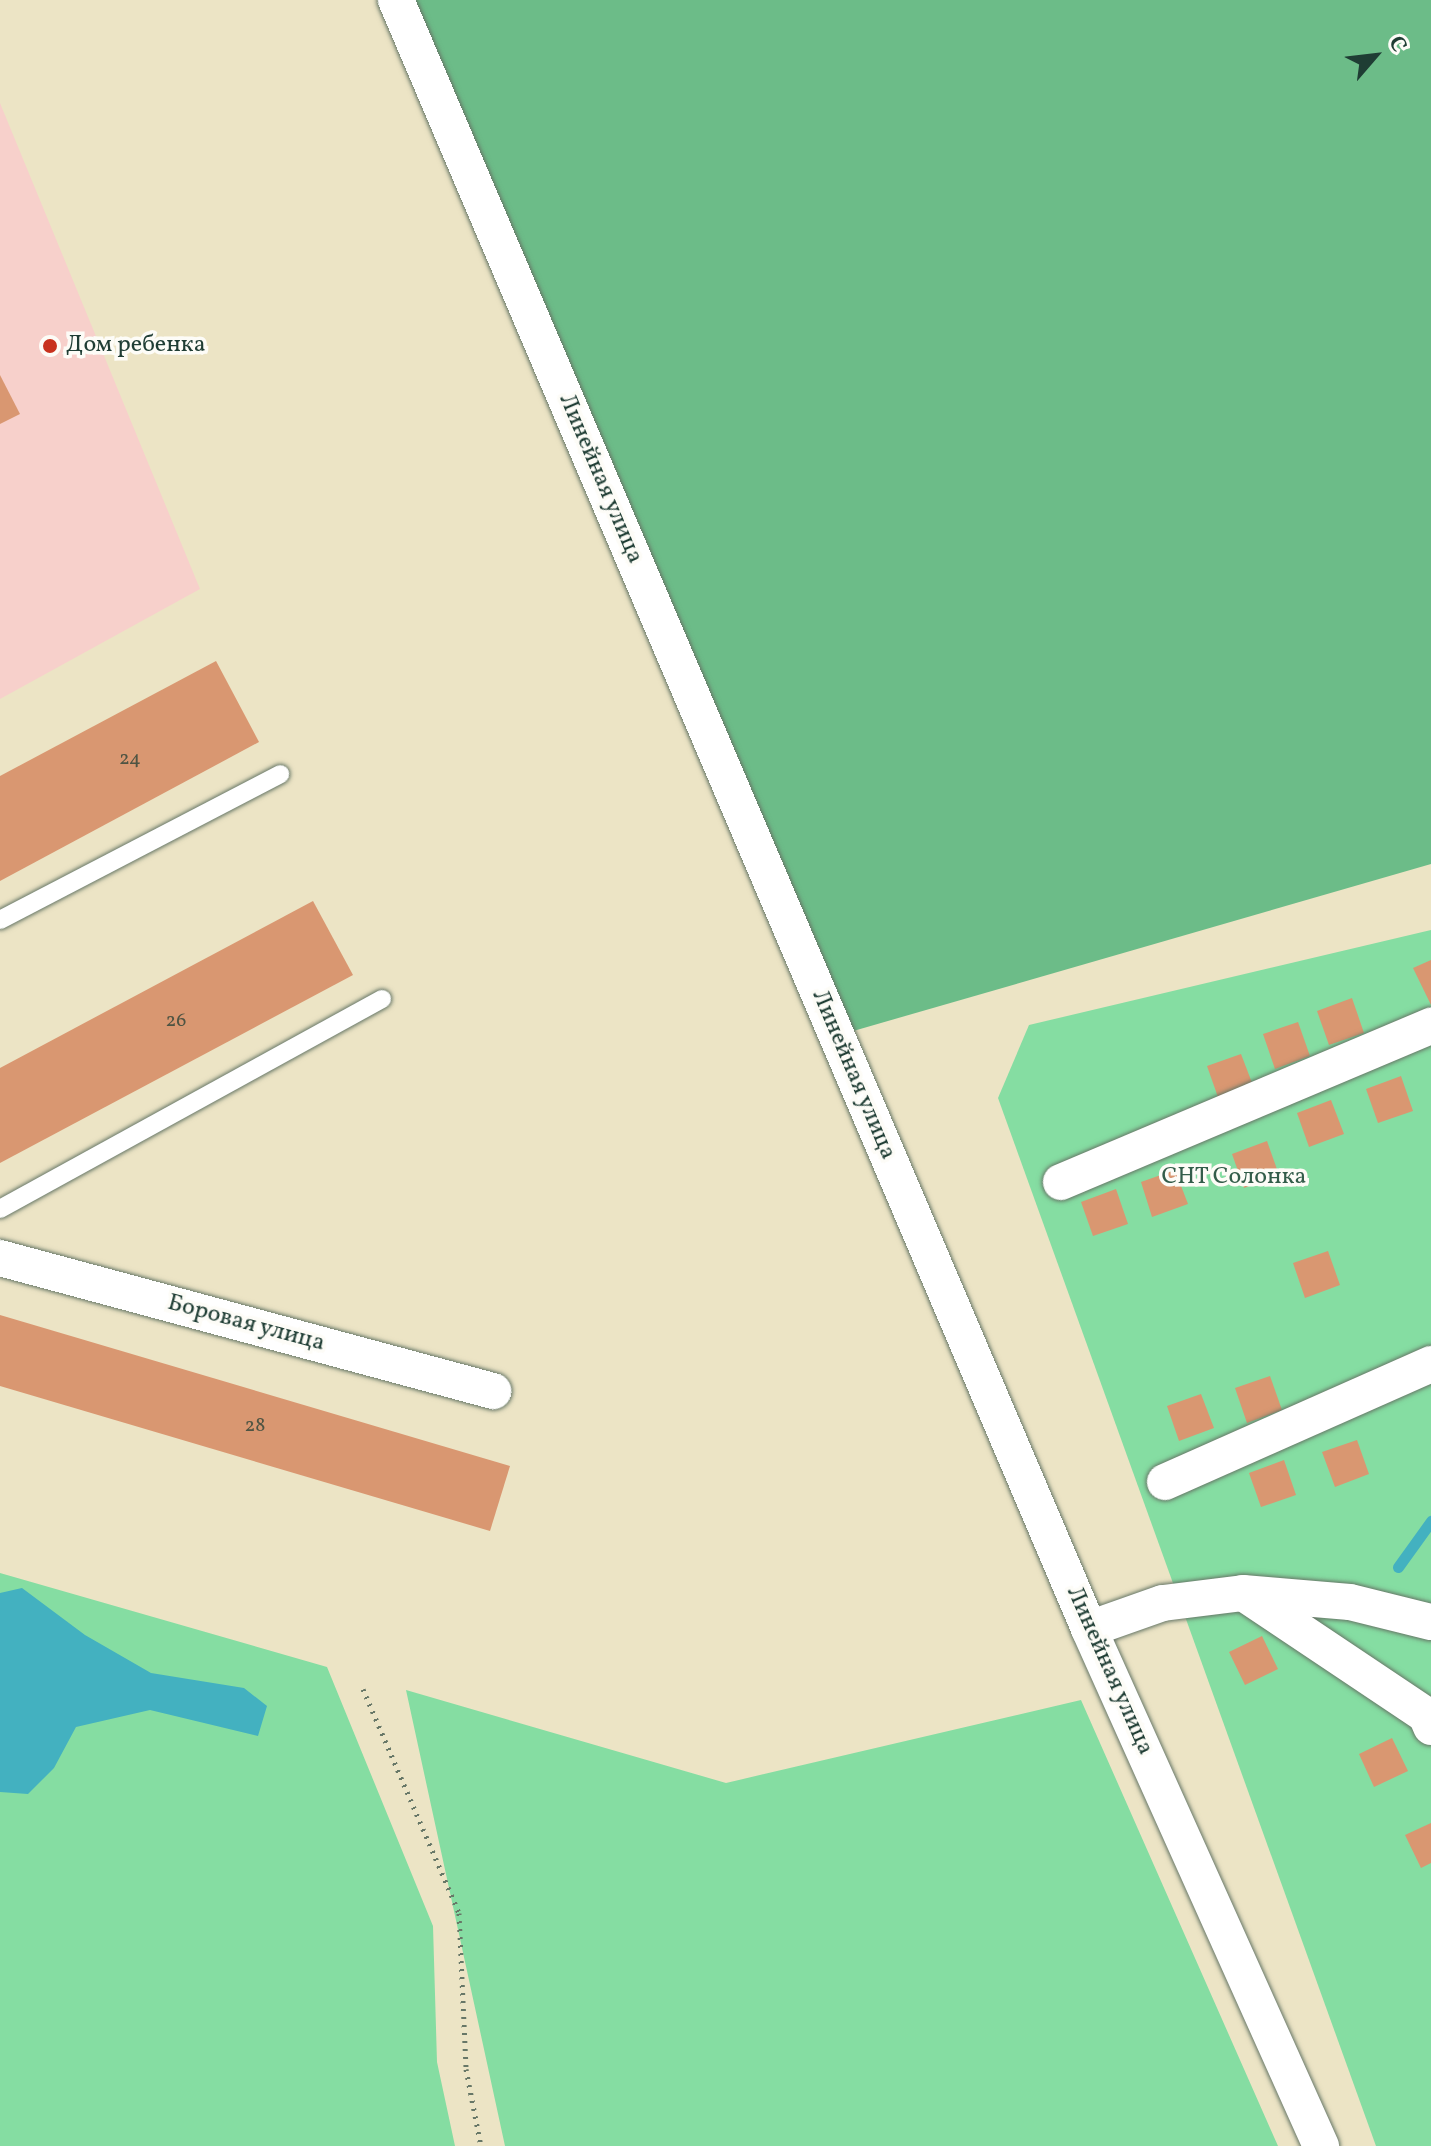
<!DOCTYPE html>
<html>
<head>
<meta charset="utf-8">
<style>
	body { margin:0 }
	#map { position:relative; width:1431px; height:2146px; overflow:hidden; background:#ece4c5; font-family:Vollkorn,serif }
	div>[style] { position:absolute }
	.built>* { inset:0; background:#f7d0cb }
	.green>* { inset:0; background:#85dda2 }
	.forest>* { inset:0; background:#6cbc88 }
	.water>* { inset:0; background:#43b1c0 }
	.stream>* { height:11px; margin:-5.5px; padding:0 5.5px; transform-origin:5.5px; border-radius:5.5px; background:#43b1c0 }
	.building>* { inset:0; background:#d99771 }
	.path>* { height:5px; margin-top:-2.5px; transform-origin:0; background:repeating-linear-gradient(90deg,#677767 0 2px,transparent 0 8px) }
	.roads { filter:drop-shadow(0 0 2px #677767) drop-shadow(0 0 2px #677767) }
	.service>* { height:18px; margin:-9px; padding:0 9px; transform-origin:9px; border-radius:9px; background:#fff }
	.minor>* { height:36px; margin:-18px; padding:0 18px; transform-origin:18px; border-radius:18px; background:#fff }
	.dots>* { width:22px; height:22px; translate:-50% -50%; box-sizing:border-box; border:4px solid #fdfcf7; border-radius:50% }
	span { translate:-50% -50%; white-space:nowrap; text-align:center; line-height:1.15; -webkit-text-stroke:7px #fdfcf7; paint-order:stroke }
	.number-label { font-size:20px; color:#4e5443 }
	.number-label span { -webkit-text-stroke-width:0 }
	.poi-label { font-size:24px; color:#1f3d34 }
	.left { translate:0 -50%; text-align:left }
	.street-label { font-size:24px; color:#1f3d34 }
	.park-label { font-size:24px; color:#335d4a }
	.north { position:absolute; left:1335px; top:16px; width:80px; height:80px; -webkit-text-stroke:6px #fdfcf7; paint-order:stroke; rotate:62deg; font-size:22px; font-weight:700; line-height:32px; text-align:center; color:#1f3d34 }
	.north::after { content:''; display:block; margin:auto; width:28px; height:36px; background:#1f3d34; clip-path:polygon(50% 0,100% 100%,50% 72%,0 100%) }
</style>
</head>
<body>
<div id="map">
	<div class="built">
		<div style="clip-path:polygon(0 103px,200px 589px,0 699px)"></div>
	</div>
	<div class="green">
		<div style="clip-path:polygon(1431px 930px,1431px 2146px,1376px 2146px,998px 1098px,1029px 1025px)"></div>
		<div style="clip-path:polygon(0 1573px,327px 1667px,433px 1926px,437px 2062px,455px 2146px,0 2146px)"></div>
		<div style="clip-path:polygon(406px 1690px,726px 1783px,1081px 1700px,1278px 2146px,505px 2146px)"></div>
	</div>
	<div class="forest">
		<div style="clip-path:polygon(396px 0,1431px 0,1431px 864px,836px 1036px)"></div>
	</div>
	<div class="water">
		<div style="clip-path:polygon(22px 1588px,85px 1635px,151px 1673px,244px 1688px,267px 1706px,258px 1736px,150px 1710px,76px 1727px,54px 1768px,28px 1794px,0 1792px,0 1593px)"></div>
	</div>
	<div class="stream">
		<div style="left:1398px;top:1567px;width:57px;rotate:-54.3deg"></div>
	</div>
	<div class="building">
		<div style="clip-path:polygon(0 375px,20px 414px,0 424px)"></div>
		<div style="clip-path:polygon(216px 661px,259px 742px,0 881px,0 776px)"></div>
		<div style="clip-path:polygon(313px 901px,353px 975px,0 1163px,0 1068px)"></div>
		<div style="clip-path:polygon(1431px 960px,1431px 1005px,1413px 968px)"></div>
		<div style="clip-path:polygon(1352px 998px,1364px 1033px,1329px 1045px,1317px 1011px)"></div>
		<div style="clip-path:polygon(1298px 1022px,1310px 1056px,1275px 1069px,1263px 1034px)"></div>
		<div style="clip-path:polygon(1241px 1054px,1254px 1088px,1219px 1100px,1207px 1066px)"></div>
		<div style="clip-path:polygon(1401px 1076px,1413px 1111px,1378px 1123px,1366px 1089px)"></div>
		<div style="clip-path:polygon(1331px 1100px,1344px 1134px,1309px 1147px,1297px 1113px)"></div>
		<div style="clip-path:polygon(1267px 1141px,1279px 1175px,1244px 1188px,1232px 1154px)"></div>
		<div style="clip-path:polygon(1175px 1170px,1188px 1204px,1152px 1217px,1141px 1182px)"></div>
		<div style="clip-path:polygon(1116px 1189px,1128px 1224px,1093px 1236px,1081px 1202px)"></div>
		<div style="clip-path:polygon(1328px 1251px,1340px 1285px,1305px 1298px,1293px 1263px)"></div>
		<div style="clip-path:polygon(0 1315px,510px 1466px,490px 1531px,0 1386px)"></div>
		<div style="clip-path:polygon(1270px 1376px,1282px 1410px,1247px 1423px,1235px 1388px)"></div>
		<div style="clip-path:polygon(1201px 1394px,1214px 1428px,1179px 1441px,1167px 1406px)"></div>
		<div style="clip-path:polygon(1357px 1440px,1369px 1474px,1335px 1487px,1322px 1452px)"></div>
		<div style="clip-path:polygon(1284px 1460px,1296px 1495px,1261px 1507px,1249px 1473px)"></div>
		<div style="clip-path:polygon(1262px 1636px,1278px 1669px,1245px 1685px,1229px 1652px)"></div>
		<div style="clip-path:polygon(1392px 1738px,1408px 1771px,1374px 1787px,1359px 1754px)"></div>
		<div style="clip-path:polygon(1431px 1823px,1431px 1863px,1421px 1868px,1405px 1835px)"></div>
	</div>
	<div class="path">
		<div style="left:363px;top:1689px;width:244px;rotate:66.8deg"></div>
		<div style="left:459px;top:1913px;width:156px;rotate:87.4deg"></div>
		<div style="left:466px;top:2069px;width:78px;rotate:79deg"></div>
	</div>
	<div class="roads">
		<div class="service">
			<div style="left:0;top:920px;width:316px;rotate:-27.5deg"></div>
			<div style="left:0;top:1209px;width:436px;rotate:-28.8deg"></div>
		</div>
		<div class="minor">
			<div style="left:396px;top:0;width:1770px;rotate:66.95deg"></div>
			<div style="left:1089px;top:1629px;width:567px;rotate:65.83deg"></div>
			<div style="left:1061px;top:1182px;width:402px;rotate:-22.9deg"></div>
			<div style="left:0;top:1258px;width:511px;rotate:15.1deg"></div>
			<div style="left:1165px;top:1482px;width:291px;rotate:-23.9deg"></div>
			<div style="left:1245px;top:1594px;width:218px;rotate:33.8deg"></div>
			<div style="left:1426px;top:1715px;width:13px;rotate:67deg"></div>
			<div style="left:1089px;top:1629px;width:78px;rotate:-19.4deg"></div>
			<div style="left:1163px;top:1603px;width:81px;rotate:-7.1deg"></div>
			<div style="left:1243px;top:1593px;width:107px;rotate:4.8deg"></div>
			<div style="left:1350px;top:1602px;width:83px;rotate:13.9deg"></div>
		</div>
	</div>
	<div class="dots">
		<div style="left:50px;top:346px;background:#c8321e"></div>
	</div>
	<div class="number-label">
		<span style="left:130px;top:759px">24</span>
		<span style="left:176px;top:1021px">26</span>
		<span style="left:255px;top:1426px">28</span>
	</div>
	<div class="poi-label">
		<span class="left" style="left:66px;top:346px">Дом ребенка</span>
	</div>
	<div class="street-label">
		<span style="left:600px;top:479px;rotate:67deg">Линейная улица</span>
		<span style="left:853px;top:1075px;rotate:67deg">Линейная улица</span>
		<span style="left:246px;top:1324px;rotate:15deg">Боровая улица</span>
		<span style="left:1109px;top:1671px;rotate:66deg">Линейная улица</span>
	</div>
	<div class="park-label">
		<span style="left:1234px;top:1178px">СНТ Солонка</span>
	</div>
	<div class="north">С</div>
</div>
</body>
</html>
